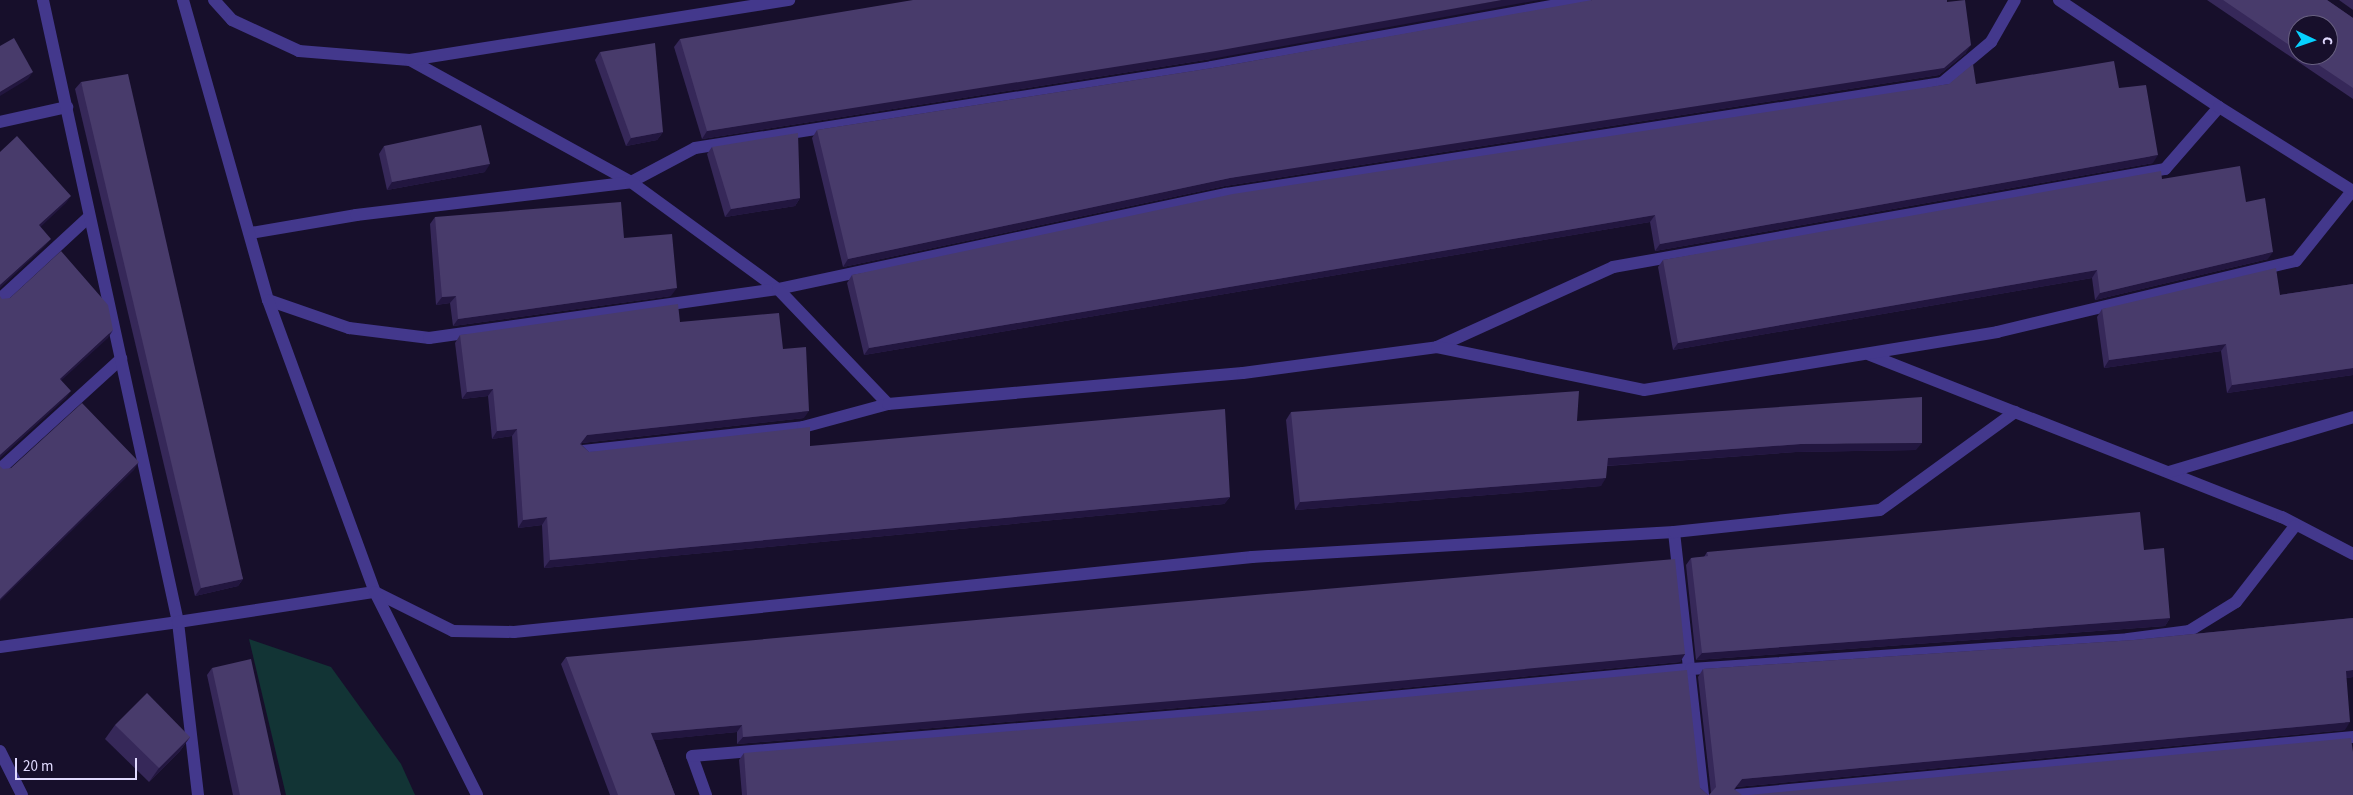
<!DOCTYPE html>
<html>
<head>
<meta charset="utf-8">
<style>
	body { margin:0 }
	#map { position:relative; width:2353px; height:795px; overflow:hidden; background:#170f2b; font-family:"Source Sans 3",sans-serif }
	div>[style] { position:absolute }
	.green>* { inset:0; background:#123435 }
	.service>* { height:12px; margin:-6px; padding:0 6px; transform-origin:6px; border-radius:6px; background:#43388c }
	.minor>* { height:12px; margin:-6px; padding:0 6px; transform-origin:6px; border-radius:6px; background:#43388c }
	.wall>* { inset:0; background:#362859 }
	.shaded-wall>* { inset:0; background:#22163f }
	.building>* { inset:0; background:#483b6b }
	span { translate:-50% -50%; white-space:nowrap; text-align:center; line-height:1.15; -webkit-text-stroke:4.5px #170f2b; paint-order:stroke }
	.north { position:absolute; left:2288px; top:15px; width:50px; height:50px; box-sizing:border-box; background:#170f2b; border:1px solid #686080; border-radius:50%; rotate:93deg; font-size:14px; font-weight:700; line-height:20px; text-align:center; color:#e1daff }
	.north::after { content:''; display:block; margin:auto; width:18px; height:22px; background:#06d1ff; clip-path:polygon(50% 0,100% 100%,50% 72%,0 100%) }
	.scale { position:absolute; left:15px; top:758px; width:122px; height:22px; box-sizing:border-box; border:2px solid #e1daff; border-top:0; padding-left:6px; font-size:15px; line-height:18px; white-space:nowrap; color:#e1daff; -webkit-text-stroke:4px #170f2b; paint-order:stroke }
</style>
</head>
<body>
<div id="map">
	<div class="green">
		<div style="clip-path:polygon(249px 639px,331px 667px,401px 764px,415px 795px,286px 795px)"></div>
	</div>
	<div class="service">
		<div style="left:214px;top:0;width:27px;rotate:48deg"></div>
		<div style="left:232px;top:20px;width:74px;rotate:24.8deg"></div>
		<div style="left:299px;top:51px;width:111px;rotate:4.6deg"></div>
		<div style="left:410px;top:60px;width:252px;rotate:28.9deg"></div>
		<div style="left:631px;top:182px;width:72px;rotate:-28deg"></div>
		<div style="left:695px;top:148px;width:523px;rotate:-8.9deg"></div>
		<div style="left:1212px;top:67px;width:379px;rotate:-10.2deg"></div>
		<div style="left:410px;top:60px;width:384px;rotate:-9deg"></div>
		<div style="left:0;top:122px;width:69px;rotate:-12.6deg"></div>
		<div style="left:251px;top:233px;width:107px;rotate:-9.7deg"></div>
		<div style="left:356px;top:215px;width:277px;rotate:-6.8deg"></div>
		<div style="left:631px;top:182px;width:182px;rotate:36.1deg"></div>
		<div style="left:778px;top:289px;width:458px;rotate:-12deg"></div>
		<div style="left:1226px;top:194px;width:725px;rotate:-8.81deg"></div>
		<div style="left:1942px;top:83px;width:64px;rotate:-39.9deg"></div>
		<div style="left:1991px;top:42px;width:48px;rotate:-60.3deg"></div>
		<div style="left:0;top:299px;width:121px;rotate:-42.7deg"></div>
		<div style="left:268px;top:300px;width:86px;rotate:19.1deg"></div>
		<div style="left:349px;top:328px;width:81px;rotate:7.1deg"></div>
		<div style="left:429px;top:338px;width:352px;rotate:-8deg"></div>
		<div style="left:778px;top:289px;width:159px;rotate:46.3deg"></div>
		<div style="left:1437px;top:347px;width:193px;rotate:-24.4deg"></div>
		<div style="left:1613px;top:267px;width:561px;rotate:-10.07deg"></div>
		<div style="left:2165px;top:169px;width:82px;rotate:-48.9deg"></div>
		<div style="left:1870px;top:355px;width:443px;rotate:21.5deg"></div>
		<div style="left:2282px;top:517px;width:80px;rotate:27.5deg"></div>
		<div style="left:583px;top:451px;width:221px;rotate:-6.2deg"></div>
		<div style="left:803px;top:427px;width:88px;rotate:-15.1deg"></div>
		<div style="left:888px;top:404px;width:356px;rotate:-5deg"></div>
		<div style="left:1243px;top:373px;width:196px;rotate:-7.6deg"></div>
		<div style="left:1437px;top:347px;width:211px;rotate:11.7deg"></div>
		<div style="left:1644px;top:390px;width:358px;rotate:-9.3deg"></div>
		<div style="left:1997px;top:332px;width:307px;rotate:-13.4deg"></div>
		<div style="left:2296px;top:261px;width:90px;rotate:-51.3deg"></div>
		<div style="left:0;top:469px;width:164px;rotate:-42.3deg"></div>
		<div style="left:2169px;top:472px;width:192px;rotate:-16.6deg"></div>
		<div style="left:1674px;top:532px;width:265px;rotate:83.7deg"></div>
		<div style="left:0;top:647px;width:180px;rotate:-8deg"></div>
		<div style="left:178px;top:622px;width:636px;rotate:-102.25deg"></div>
		<div style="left:0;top:751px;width:49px;rotate:63.4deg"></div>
		<div style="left:198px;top:795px;width:174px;rotate:-96.6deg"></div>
		<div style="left:178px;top:622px;width:199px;rotate:-8.7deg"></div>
		<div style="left:375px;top:592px;width:87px;rotate:26.6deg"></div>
		<div style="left:453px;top:631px;width:61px;rotate:0.9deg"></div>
		<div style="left:514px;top:632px;width:742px;rotate:-5.8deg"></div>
		<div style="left:1252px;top:557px;width:423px;rotate:-3.4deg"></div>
		<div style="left:1674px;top:532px;width:207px;rotate:-6.1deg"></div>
		<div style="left:1880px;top:510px;width:167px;rotate:-36deg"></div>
		<div style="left:706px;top:795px;width:41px;rotate:-109.7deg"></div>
		<div style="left:692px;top:756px;width:585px;rotate:-4.71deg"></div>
		<div style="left:1275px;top:708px;width:418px;rotate:-5.4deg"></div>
		<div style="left:1691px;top:669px;width:438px;rotate:-3.9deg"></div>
		<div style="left:2128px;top:639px;width:62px;rotate:-7.5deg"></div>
		<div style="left:2189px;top:631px;width:55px;rotate:-31.7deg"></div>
		<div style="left:2236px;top:602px;width:96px;rotate:-52.2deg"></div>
		<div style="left:1737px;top:795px;width:619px;rotate:-5.38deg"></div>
	</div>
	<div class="minor">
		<div style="left:183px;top:0;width:312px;rotate:74.2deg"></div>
		<div style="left:268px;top:300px;width:311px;rotate:69.9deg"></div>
		<div style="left:375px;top:592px;width:227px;rotate:63.3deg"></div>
		<div style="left:2059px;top:0;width:192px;rotate:33.8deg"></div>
		<div style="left:2219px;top:107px;width:158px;rotate:32.1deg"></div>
	</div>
	<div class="wall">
		<div style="clip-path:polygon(evenodd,2207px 0,2327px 0,2353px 18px,2353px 99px,2207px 0,2298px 25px,2328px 55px,2298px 55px,2298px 25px)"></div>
		<div style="clip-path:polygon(2339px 0,2353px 0,2353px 10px)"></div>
		<div style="clip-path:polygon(1591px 1px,1966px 53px,1939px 75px,1225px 186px,843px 267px,812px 138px,817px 130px,1219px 67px)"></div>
		<div style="clip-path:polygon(680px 39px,1211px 59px,702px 139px,674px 47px)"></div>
		<div style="clip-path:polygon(600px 52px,663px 132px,657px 140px,626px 146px,595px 60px)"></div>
		<div style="clip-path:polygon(81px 82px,243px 579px,238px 586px,195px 596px,75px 89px)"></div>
		<div style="clip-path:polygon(1949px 84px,2119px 88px,2153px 163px,1655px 251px,1650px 222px,864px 355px,847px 283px,852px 275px)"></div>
		<div style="clip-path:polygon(384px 146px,485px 172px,387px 190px,379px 154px)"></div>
		<div style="clip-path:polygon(712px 147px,800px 198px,795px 206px,725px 217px,707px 154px)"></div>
		<div style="clip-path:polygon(2162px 179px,2246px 202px,2268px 259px,2095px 300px,2092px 278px,1673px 350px,1658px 267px,1663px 260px)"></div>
		<div style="clip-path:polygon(435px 217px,624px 238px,671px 296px,453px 326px,450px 303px,436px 305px,430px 224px)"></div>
		<div style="clip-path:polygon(2353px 284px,2353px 375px,2227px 393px,2221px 351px,2104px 368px,2097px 317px,2102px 309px,2280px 295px)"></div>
		<div style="clip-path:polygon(680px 322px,783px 349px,804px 418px,582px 443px,581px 444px,589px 452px,810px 446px,1230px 497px,1224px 504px,544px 568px,542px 525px,518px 528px,512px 436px,492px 439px,488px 396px,462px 399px,455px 343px,460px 335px)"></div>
		<div style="clip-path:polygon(1291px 412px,1577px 421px,1916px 450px,1796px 452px,1607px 466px,1601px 486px,1295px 510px,1286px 420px)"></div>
		<div style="clip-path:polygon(2144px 550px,2170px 618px,2165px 626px,1696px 660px,1686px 565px,1691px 558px,1704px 557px,1707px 552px)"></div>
		<div style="clip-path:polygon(2353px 618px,2353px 677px,2346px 678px,2345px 730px,1736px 787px,1735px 789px,1711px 793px,1698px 677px,1703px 669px,2134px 640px)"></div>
		<div style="clip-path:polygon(1685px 654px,1680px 662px,1274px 700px,737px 744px,737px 732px,654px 740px,675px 795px,610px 795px,561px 664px,566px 657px)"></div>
		<div style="clip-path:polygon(212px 668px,281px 795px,233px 795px,207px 675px)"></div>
		<div style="clip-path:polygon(115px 725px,190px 737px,180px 751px,149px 782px,105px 739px)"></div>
		<div style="clip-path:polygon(744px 753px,1700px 788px,1708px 795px,742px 795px,739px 760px)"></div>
	</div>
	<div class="shaded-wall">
		<div style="clip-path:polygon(1502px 0,1539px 0,1211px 59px,702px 139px,707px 131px)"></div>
		<div style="clip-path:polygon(1971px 45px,1966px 53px,1939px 75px,1225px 186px,843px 267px,848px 259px,1230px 178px)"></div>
		<div style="clip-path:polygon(33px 72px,28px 79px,0 96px,0 92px)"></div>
		<div style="clip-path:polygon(663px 132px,657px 140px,626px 146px,631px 138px)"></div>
		<div style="clip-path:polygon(2158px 155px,2153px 163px,1655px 251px,1660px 244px)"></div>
		<div style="clip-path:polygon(490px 164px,485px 172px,387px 190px,392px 182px)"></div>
		<div style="clip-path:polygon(71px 196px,66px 203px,34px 233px,39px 225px)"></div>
		<div style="clip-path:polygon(800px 198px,795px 206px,725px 217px,731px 209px)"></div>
		<div style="clip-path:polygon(1655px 215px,1650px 222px,864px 355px,869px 348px)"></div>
		<div style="clip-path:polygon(51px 239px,45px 246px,0 288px,0 285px)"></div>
		<div style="clip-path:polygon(2273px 252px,2268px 259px,2095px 300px,2100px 293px)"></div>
		<div style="clip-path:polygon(2097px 270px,2092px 278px,1673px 350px,1678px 343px)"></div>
		<div style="clip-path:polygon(677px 288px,671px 296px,453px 326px,458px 319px)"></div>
		<div style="clip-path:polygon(456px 296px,450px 303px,436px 305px,442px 297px)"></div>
		<div style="clip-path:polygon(113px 330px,108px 338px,54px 387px,60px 379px)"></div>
		<div style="clip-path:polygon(2226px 344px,2221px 351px,2104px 368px,2109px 360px)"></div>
		<div style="clip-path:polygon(2353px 368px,2353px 375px,2227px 393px,2232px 385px)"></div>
		<div style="clip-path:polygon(493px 389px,488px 396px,462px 399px,467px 392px)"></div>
		<div style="clip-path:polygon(71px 391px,66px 398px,0 458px,0 455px)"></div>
		<div style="clip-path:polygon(809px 411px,804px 418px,582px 443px,575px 451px,587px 435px)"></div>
		<div style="clip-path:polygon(517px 429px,512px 436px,492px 439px,497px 431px)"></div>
		<div style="clip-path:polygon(1922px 443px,1916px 450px,1796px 452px,1603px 466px,1608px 458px,1801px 444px)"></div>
		<div style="clip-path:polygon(139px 462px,134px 470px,0 601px,0 599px)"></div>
		<div style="clip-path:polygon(1606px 478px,1601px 486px,1295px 510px,1300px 502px)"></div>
		<div style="clip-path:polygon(1230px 497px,1224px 504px,544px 568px,550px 560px)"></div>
		<div style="clip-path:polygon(547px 517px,542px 525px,518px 528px,523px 520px)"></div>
		<div style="clip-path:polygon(243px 579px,238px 586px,195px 596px,201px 588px)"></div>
		<div style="clip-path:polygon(2170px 618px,2165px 626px,1696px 660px,1702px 653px)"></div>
		<div style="clip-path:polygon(1685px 654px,1680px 662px,1274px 700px,737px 744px,743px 737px)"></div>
		<div style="clip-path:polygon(2353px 670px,2353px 677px,2340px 679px,2346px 671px)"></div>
		<div style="clip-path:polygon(2350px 722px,2345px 730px,1736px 787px,1730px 795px,1742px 779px)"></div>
		<div style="clip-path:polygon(742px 725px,737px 732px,646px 741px,651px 733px)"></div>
		<div style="clip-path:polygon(190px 737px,180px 751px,149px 782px,159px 768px)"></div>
	</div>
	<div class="building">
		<div style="clip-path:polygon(913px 0,1502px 0,1216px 51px,707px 131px,680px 39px)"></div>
		<div style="clip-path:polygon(1592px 0,1947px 0,1947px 2px,1965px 0,1971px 45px,1944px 68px,1230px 178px,848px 259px,817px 130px,1219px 67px)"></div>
		<div style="clip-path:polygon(2223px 0,2327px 0,2353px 18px,2353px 88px,2304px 55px,2328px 55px,2328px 25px,2298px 25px,2298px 51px)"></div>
		<div style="clip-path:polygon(14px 38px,33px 72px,0 92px,0 46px)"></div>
		<div style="clip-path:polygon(655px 43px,663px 132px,631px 138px,600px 52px)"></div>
		<div style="clip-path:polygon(2114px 61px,2119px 88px,2146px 85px,2158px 155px,1660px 244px,1655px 215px,869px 348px,852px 275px,1233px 194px,1949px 84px,1973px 64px,1976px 84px)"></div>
		<div style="clip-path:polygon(128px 74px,243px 579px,201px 588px,81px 82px)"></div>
		<div style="clip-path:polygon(481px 125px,490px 164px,392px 182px,384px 146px)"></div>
		<div style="clip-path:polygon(798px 133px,800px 198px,731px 209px,712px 147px)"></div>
		<div style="clip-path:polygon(17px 136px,71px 196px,39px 225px,51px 239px,0 285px,0 152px)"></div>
		<div style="clip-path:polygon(2240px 166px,2246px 202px,2265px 198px,2273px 252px,2100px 293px,2097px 270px,1678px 343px,1663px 260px,2161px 171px,2162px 179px)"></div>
		<div style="clip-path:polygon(621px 202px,624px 238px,672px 234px,677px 288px,458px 319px,456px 296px,442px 297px,435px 217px)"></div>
		<div style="clip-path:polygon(61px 251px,108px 305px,113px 330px,60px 379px,71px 391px,0 455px,0 296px,2px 299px,10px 298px)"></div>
		<div style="clip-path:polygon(2276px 268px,2280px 295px,2353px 284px,2353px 368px,2232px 385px,2226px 344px,2109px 360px,2102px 309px)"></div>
		<div style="clip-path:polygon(678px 304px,680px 322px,779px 313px,783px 349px,806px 347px,809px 411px,587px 435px,580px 444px,589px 452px,810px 427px,810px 446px,1225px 409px,1230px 497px,550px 560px,547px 517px,523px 520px,517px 429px,497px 431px,493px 389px,467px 392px,460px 335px)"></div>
		<div style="clip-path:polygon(1579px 391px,1577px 421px,1922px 397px,1922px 443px,1801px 444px,1608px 458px,1606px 478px,1300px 502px,1291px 412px)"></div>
		<div style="clip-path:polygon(82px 403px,139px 462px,0 599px,0 466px,3px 469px,11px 468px)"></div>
		<div style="clip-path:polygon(2140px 512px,2144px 550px,2164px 548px,2170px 618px,1702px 653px,1691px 558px,1708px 556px,1707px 552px)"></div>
		<div style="clip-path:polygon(1675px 559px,1685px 654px,1280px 692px,743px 737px,742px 725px,651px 733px,675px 795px,618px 795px,566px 657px,1255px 595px)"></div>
		<div style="clip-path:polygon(2353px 618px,2353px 670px,2346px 671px,2350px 722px,1742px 779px,1734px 789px,1742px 795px,1709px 795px,1716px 787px,1703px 669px,2134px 640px)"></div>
		<div style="clip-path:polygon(251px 659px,281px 795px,240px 795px,212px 668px)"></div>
		<div style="clip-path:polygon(1687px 670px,1700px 788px,1708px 795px,747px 795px,744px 753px,1281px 709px)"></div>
		<div style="clip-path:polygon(147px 693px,190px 737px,159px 768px,115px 725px)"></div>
		<div style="clip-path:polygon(2351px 738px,2353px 752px,2353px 795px,1749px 795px)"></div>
	</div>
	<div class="north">С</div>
	<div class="scale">20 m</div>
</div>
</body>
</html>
